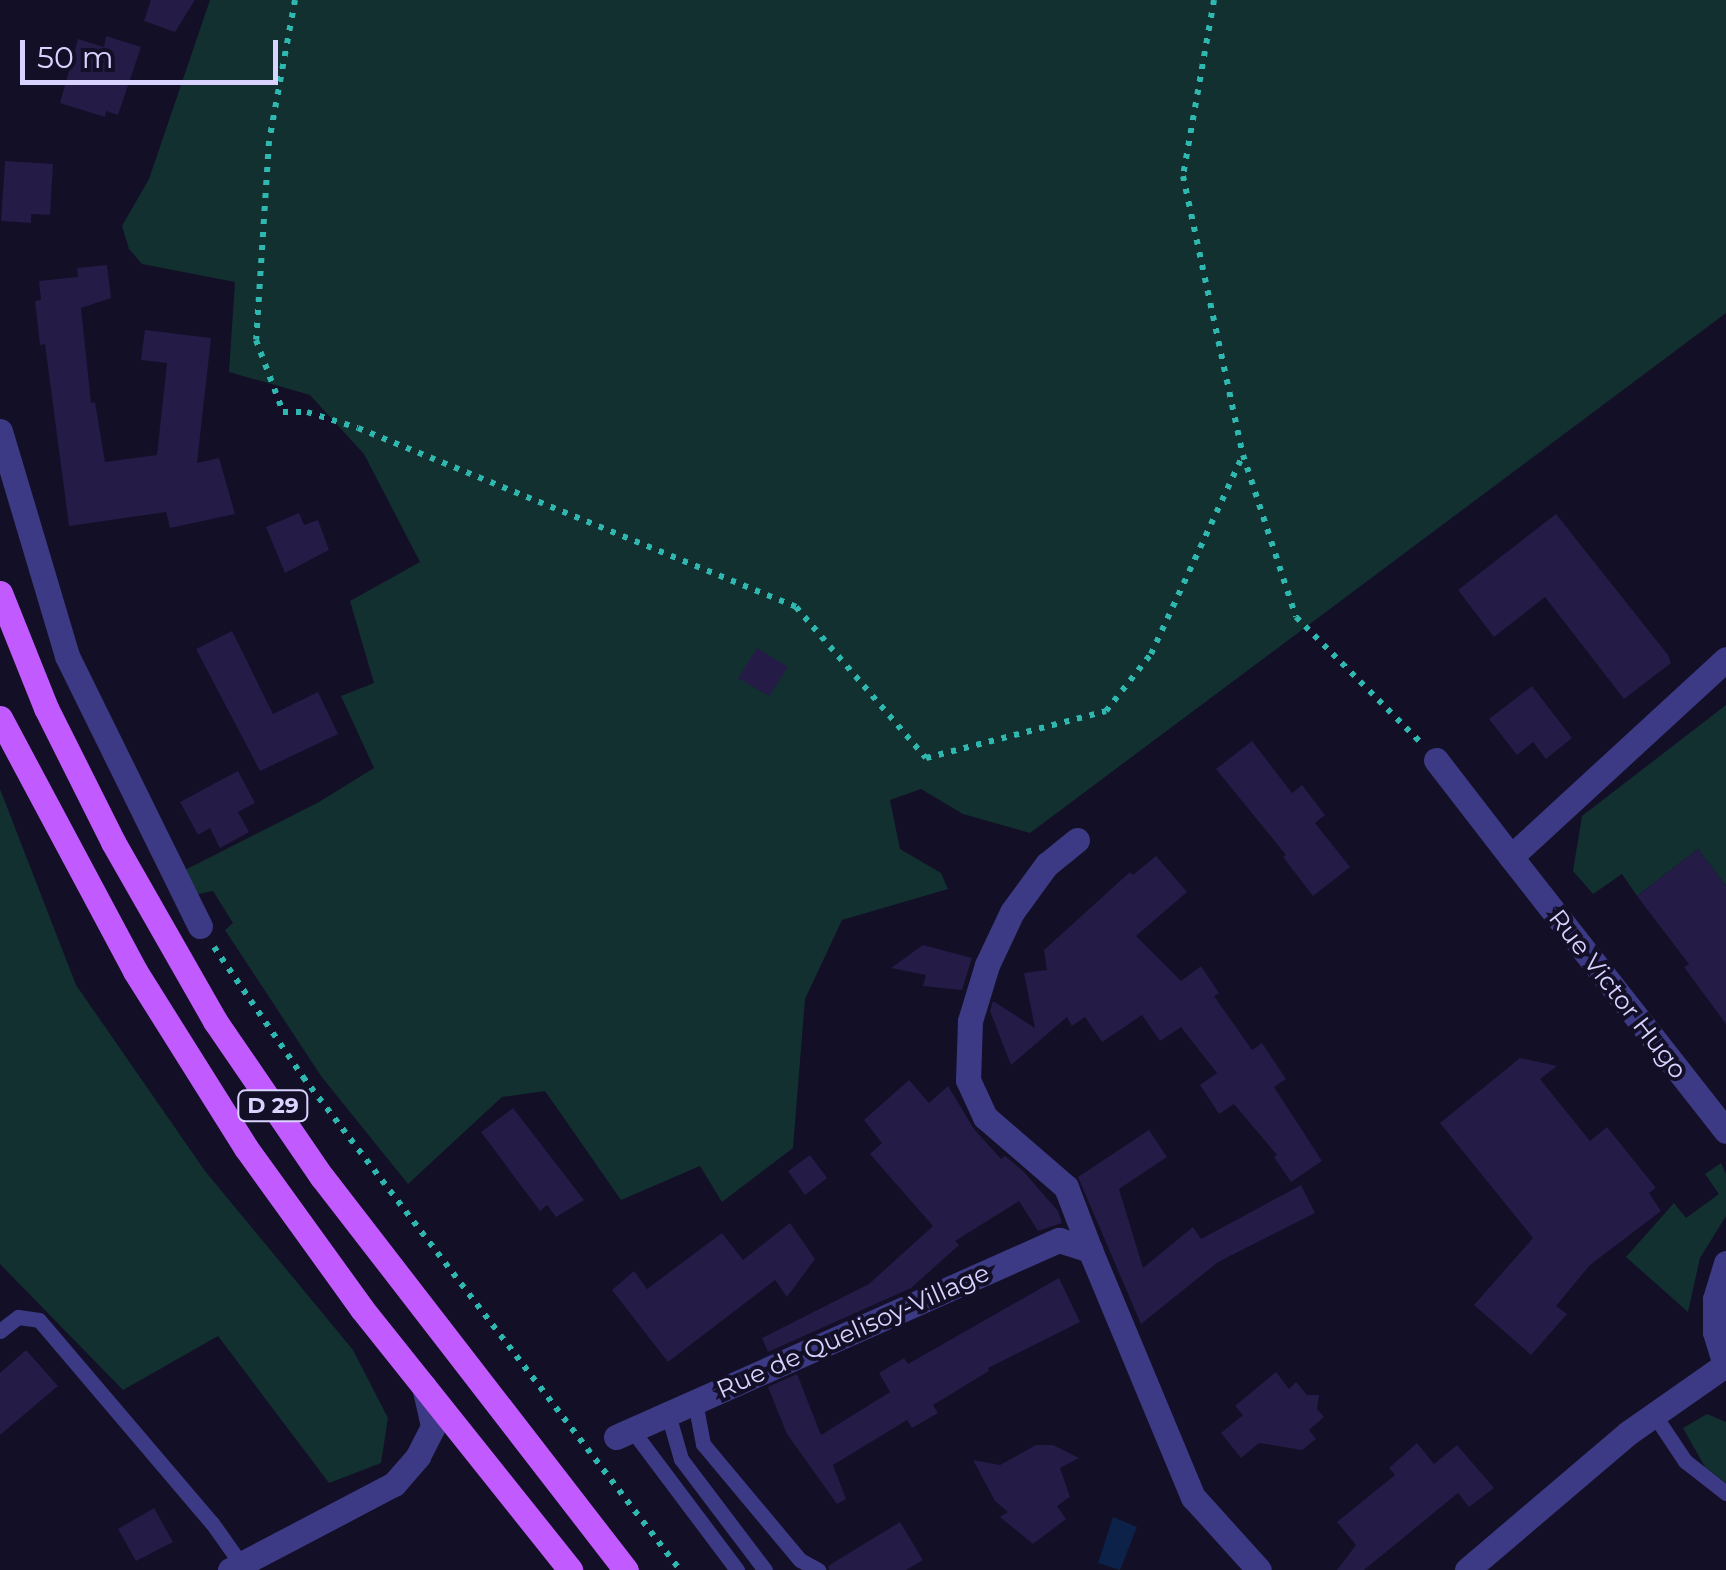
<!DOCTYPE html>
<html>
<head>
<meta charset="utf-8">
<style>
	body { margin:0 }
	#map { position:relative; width:1726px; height:1570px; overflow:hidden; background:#130f26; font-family:Montserrat,sans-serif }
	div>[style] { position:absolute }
	.green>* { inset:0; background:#12302f }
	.water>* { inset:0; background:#0c2248 }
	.building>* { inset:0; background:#241b47 }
	.path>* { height:6px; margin-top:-3px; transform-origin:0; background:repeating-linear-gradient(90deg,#2fb8b0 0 5px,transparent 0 13px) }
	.service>* { height:15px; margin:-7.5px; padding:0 7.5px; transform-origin:7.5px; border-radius:7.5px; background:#3d3a85 }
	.minor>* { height:25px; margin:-12.5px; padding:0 12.5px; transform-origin:12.5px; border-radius:12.5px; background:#3d3a85 }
	.primary>* { height:25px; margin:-12.5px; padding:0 12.5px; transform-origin:12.5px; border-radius:12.5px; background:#c25bff }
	span { translate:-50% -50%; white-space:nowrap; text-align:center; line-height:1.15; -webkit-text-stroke:8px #130f26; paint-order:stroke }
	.shield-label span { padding:2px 8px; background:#130f26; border:2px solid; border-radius:8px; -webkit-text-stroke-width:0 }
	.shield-label { font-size:22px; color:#d9d4ff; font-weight:700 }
	.street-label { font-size:25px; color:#d9d4ff }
	.scale { position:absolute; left:20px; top:40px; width:258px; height:45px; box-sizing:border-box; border:5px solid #d9d4ff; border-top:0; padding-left:12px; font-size:30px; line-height:35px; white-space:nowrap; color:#d9d4ff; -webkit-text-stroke:8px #130f26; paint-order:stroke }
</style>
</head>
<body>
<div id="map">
	<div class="green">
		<div style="clip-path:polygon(210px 0,1726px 0,1726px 313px,1030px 833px,963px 814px,921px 789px,890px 800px,900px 849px,941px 873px,948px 889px,842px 920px,805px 999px,793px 1148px,722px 1202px,700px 1166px,621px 1200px,545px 1091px,502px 1097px,408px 1184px,321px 1076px,225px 930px,233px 923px,213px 891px,199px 894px,191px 889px,183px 871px,319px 802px,374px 768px,341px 696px,374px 683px,350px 601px,420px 562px,364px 454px,310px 395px,229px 372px,235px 282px,142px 264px,129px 249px,122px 226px,149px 179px)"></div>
		<div style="clip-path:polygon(1726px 705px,1726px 886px,1698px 849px,1637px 896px,1622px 874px,1593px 894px,1573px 871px,1582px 816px)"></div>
		<div style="clip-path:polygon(0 789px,76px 985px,205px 1171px,353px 1350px,388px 1418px,381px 1463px,329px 1483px,218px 1336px,123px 1390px,0 1264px)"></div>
		<div style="clip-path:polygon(1721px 1163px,1726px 1174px,1726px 1216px,1700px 1258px,1688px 1312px,1626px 1257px,1674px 1203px,1686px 1218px,1719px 1194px,1705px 1174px)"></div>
		<div style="clip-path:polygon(1707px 1414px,1726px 1422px,1726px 1483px,1705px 1467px,1683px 1428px)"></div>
	</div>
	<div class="water">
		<div style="clip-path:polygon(1113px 1517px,1137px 1527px,1120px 1570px,1098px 1563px)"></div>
	</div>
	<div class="building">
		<div style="clip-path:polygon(151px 0,195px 0,175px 32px,144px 21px)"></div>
		<div style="clip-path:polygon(106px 36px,141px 47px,118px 115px,106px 111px,105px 117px,60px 103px,78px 39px,104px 47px)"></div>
		<div style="clip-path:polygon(5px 161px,53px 164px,50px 215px,31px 214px,31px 223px,1px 221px)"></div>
		<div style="clip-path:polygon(107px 265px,111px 298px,81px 308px,91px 403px,95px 402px,105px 462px,157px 455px,167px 363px,141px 360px,145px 330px,211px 338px,197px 463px,219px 458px,235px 514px,170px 528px,166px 512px,69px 526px,45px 344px,40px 345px,35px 301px,41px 300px,39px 281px,78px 277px,77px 268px)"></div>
		<div style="clip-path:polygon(299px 513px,304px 525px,318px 520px,329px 550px,285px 573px,266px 527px)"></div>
		<div style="clip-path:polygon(1556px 514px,1668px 655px,1671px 663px,1624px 699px,1545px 597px,1494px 637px,1458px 590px)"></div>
		<div style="clip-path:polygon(232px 631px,273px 714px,318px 692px,338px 734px,260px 771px,196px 649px)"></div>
		<div style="clip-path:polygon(757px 648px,788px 667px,769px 696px,738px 678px)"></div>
		<div style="clip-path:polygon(1532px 686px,1572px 738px,1546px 759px,1533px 742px,1517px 755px,1489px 719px)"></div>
		<div style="clip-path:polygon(1252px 741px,1292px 793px,1302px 785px,1325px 815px,1315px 823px,1350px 867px,1313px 896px,1283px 857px,1286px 855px,1216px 769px)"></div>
		<div style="clip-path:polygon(238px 771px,255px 803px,238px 812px,249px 832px,220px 848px,210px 828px,198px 835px,180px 802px)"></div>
		<div style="clip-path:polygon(1698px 849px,1726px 886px,1726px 1024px,1684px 967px,1689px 964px,1637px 896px)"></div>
		<div style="clip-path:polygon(1156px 856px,1187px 892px,1136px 936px,1181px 981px,1201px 966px,1219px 993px,1214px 996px,1252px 1050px,1262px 1043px,1286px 1079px,1274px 1087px,1322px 1161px,1291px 1182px,1274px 1157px,1277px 1155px,1234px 1104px,1219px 1114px,1200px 1085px,1217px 1073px,1181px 1027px,1160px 1041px,1142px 1015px,1102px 1042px,1085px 1017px,1072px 1026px,1067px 1017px,1011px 1065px,990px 1011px,993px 1001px,1035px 1028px,1024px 973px,1047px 970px,1044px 950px,1130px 872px,1133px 875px)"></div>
		<div style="clip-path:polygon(923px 945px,972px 958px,962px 990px,923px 986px,926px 975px,891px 968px)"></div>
		<div style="clip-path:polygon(1520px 1058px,1557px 1066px,1540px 1079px,1590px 1141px,1607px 1127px,1656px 1188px,1649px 1193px,1661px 1211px,1590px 1265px,1556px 1306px,1567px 1314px,1531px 1355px,1474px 1305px,1533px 1238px,1440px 1123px)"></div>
		<div style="clip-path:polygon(909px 1080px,929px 1103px,948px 1086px,974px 1129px,1001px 1159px,1005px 1156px,1023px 1171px,1058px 1211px,1062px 1223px,1038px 1231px,1019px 1201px,955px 1241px,959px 1245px,911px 1288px,768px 1352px,762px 1338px,869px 1284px,933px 1226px,870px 1154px,882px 1143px,864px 1120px)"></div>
		<div style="clip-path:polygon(513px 1108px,584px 1200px,556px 1217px,547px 1205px,540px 1211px,481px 1132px)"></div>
		<div style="clip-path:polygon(1149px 1130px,1167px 1157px,1119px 1189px,1143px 1268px,1193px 1227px,1201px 1239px,1301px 1185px,1315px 1213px,1218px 1262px,1141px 1324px,1078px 1177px)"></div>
		<div style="clip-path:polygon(810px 1155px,827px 1178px,805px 1195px,788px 1171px)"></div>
		<div style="clip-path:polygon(790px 1223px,815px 1259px,787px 1297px,775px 1280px,668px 1362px,612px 1290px,634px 1271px,647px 1289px,722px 1233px,743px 1260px)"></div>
		<div style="clip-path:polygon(1059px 1278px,1080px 1322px,988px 1368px,989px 1371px,933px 1405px,938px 1413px,912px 1428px,907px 1420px,833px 1465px,846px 1499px,837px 1504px,787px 1434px,768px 1387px,797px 1374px,821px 1435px,890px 1392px,879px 1373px,904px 1358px,908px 1364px)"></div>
		<div style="clip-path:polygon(26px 1350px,58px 1386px,0 1435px,0 1373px)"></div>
		<div style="clip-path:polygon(1276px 1372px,1289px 1389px,1296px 1382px,1307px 1395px,1319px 1395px,1317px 1409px,1324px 1417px,1309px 1430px,1316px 1439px,1302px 1450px,1259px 1443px,1241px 1458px,1221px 1433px,1243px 1415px,1235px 1406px)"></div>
		<div style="clip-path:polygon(1417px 1443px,1434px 1464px,1457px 1445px,1494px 1488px,1469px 1507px,1458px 1493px,1364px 1570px,1337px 1570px,1356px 1545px,1337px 1522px,1395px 1475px,1389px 1468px)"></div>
		<div style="clip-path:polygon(1036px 1445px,1053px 1445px,1079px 1458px,1060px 1468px,1070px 1497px,1057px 1506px,1066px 1519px,1033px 1544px,1000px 1517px,1008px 1512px,995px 1501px,973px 1460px,1000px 1465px)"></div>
		<div style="clip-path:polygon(154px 1508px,173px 1542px,136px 1561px,118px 1529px)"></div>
		<div style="clip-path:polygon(900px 1522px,923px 1560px,906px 1570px,829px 1570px,828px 1566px)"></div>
	</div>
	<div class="path">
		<div style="left:295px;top:0;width:143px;rotate:100.4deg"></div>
		<div style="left:269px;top:141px;width:199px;rotate:93.7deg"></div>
		<div style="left:256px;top:340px;width:77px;rotate:69.4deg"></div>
		<div style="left:283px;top:412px;width:24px"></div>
		<div style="left:307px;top:412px;width:53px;rotate:17.4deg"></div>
		<div style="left:358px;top:428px;width:473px;rotate:22.2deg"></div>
		<div style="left:796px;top:607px;width:199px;rotate:49.3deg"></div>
		<div style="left:926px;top:758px;width:186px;rotate:-14.6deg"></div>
		<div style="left:1106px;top:711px;width:73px;rotate:-51.7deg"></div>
		<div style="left:1151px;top:654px;width:219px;rotate:-65.2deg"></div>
		<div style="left:1214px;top:0;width:179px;rotate:100deg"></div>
		<div style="left:1183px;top:176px;width:285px;rotate:77.9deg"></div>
		<div style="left:1243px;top:455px;width:170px;rotate:71.9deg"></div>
		<div style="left:1296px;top:617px;width:175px;rotate:45.2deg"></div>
		<div style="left:214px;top:947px;width:158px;rotate:55.6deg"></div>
		<div style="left:303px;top:1077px;width:621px;rotate:52.59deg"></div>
	</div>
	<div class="service">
		<div style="left:0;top:1331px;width:23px;rotate:-38deg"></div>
		<div style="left:18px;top:1317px;width:21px;rotate:8deg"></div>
		<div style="left:39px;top:1320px;width:267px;rotate:49.6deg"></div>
		<div style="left:212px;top:1523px;width:50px;rotate:54.7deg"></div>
		<div style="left:695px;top:1402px;width:43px;rotate:79.2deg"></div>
		<div style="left:703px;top:1444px;width:151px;rotate:50.1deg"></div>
		<div style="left:800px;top:1560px;width:21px;rotate:29deg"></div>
		<div style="left:1653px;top:1413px;width:58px;rotate:56.3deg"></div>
		<div style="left:1685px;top:1461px;width:52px;rotate:38deg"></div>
		<div style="left:668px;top:1414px;width:47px;rotate:73.9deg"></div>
		<div style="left:681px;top:1459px;width:139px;rotate:52.9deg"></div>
		<div style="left:632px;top:1430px;width:175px;rotate:53.1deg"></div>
	</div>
	<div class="minor">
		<div style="left:0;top:431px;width:235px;rotate:73.4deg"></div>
		<div style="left:67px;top:656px;width:301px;rotate:63.8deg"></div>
		<div style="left:1726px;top:659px;width:292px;rotate:137.4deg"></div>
		<div style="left:1511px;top:857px;width:348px;rotate:51.9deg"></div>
		<div style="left:1436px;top:760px;width:123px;rotate:52.3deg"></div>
		<div style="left:1077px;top:840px;width:38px;rotate:141deg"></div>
		<div style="left:1047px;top:864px;width:59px;rotate:126.1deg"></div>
		<div style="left:1012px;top:912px;width:59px;rotate:115.3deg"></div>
		<div style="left:987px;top:965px;width:59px;rotate:106.9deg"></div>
		<div style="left:970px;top:1021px;width:59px;rotate:91.9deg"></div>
		<div style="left:968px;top:1080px;width:41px;rotate:65.3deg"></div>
		<div style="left:985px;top:1117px;width:107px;rotate:40.8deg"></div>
		<div style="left:1066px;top:1187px;width:67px;rotate:69.1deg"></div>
		<div style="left:1726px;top:1263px;width:38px;rotate:107deg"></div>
		<div style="left:1715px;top:1299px;width:33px;rotate:90deg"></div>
		<div style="left:1715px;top:1332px;width:37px;rotate:73deg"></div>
		<div style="left:616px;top:1437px;width:485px;rotate:-24deg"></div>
		<div style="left:1059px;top:1240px;width:33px;rotate:18deg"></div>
		<div style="left:1090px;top:1250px;width:268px;rotate:67.4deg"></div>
		<div style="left:1193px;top:1497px;width:98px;rotate:47.9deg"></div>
		<div style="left:230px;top:1570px;width:185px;rotate:-27.7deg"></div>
		<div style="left:394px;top:1484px;width:37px;rotate:-49deg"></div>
		<div style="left:418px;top:1456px;width:34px;rotate:-63deg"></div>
		<div style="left:433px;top:1426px;width:41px;rotate:-102.7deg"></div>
		<div style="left:1467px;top:1570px;width:211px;rotate:-40.4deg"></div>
		<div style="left:1628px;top:1433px;width:118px;rotate:-35deg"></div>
	</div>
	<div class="primary">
		<div style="left:0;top:593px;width:124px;rotate:68.2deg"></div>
		<div style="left:46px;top:708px;width:150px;rotate:63.4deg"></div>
		<div style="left:113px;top:842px;width:206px;rotate:60.3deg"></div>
		<div style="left:215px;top:1021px;width:189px;rotate:55.6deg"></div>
		<div style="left:322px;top:1177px;width:497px;rotate:52.3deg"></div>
		<div style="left:0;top:718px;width:287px;rotate:61.9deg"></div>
		<div style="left:135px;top:971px;width:209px;rotate:57.9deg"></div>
		<div style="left:246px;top:1148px;width:198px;rotate:54.2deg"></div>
		<div style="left:362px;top:1309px;width:334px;rotate:51.4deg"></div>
	</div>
	<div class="shield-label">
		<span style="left:273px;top:1106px">D 29</span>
	</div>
	<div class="street-label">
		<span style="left:1618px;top:994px;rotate:52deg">Rue Victor Hugo</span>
		<span style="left:853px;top:1331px;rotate:-24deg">Rue de Quelisoy-Village</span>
	</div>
	<div class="scale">50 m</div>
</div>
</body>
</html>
